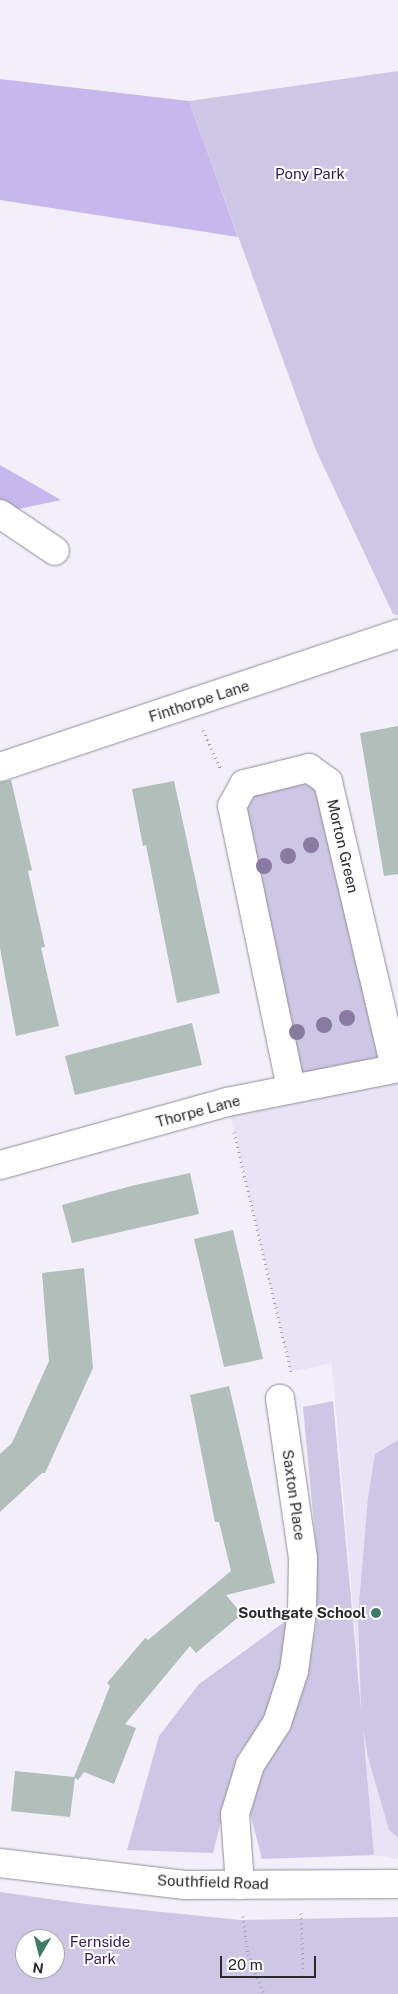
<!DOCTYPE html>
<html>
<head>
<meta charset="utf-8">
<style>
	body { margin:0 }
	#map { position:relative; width:398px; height:1994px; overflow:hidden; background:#f2effa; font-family:"Public Sans",sans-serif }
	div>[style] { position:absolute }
	.built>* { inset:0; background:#e8e3f5 }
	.green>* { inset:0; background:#cec6e5 }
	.forest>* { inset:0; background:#c6b8ec }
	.building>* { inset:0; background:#b2beb9 }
	.path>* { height:3px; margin-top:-1.5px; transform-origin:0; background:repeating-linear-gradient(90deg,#a5a3ab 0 1px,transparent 0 5px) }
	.roads { filter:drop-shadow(0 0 1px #908e97) drop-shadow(0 0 1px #908e97) }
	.minor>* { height:28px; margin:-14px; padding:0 14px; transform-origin:14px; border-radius:14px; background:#fff }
	.trees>* { width:16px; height:16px; margin:-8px; border-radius:50%; background:#887aa0 }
	.dots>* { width:14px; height:14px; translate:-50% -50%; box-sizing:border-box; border:2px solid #fefefe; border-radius:50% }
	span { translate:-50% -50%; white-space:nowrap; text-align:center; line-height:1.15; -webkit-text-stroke:4px #fefefe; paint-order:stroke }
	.park-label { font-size:15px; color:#321b57 }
	.street-label { font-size:15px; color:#2b2a2e }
	.poi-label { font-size:15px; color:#2b2a2e; font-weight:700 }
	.right { translate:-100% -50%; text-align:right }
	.north { position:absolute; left:15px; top:1929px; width:50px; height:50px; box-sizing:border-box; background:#fefefe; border:1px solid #aaa9ab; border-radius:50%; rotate:188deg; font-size:14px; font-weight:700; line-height:20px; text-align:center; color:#2b2a2e }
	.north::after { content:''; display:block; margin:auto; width:18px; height:22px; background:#3f7c67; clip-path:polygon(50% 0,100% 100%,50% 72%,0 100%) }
	.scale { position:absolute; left:220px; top:1956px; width:96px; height:22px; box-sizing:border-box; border:2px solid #2b2a2e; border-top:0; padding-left:6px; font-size:15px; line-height:18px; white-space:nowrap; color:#2b2a2e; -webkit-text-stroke:4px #fefefe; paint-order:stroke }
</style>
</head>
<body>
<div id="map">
	<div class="built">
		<div style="clip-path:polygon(398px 1068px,398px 1859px,374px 1855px,332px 1363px,291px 1372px,227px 1102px)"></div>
	</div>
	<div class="green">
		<div style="clip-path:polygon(398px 71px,398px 615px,393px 614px,315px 448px,189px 101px)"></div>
		<div style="clip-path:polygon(328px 782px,395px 1068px,291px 1088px,232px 806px,244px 784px)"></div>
		<div style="clip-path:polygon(333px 1401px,361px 1709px,358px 1616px,368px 1498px,375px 1454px,398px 1440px,398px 1838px,389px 1830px,368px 1757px,363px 1729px,374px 1855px,262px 1859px,250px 1813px,259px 1771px,292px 1722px,308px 1669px,316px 1624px,317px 1557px,303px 1407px)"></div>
		<div style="clip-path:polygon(290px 1618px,284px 1662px,267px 1716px,238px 1755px,213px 1853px,127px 1850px,159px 1736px,199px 1684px)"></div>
		<div style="clip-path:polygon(evenodd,0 1892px,85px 1904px,240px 1920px,398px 1917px,398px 1994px,0 1994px,0 1892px,25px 1939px,55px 1939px,55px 1969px,25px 1969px,25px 1939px)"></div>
	</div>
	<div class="forest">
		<div style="clip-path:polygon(0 79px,189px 101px,238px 237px,0 200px)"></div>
		<div style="clip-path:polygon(0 465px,61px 500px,0 513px)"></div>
	</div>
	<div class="building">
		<div style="clip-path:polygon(398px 726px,398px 874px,384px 876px,360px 733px)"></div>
		<div style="clip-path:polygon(11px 780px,32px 870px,28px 871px,45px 947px,41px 948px,59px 1026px,16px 1036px,0 948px,0 782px)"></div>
		<div style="clip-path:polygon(174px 781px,220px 993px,177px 1003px,146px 845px,143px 846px,132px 789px)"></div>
		<div style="clip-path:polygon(192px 1023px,202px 1065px,75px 1095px,65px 1056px)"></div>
		<div style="clip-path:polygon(190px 1173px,199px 1214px,72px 1243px,62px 1205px,131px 1186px)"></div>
		<div style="clip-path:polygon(233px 1230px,263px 1359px,224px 1367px,194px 1239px)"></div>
		<div style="clip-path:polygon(84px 1268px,93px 1368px,45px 1473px,42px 1473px,0 1512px,0 1454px,12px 1443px,49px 1361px,42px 1273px)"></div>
		<div style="clip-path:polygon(229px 1386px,275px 1583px,226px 1595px,242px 1614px,196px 1653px,190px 1646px,125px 1724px,136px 1728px,114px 1784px,84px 1772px,78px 1780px,75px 1778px,70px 1817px,11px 1811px,15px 1771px,74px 1777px,110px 1686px,107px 1683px,145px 1638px,148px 1640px,231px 1571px,219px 1522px,215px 1522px,190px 1395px)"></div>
	</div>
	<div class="path">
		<div style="left:203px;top:730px;width:42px;rotate:65.9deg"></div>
		<div style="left:234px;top:1132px;width:246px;rotate:76.6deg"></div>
		<div style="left:301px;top:1913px;width:57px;rotate:88deg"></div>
		<div style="left:243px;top:1916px;width:38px;rotate:83deg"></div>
		<div style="left:248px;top:1954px;width:43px;rotate:68.2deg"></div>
	</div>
	<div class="roads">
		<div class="minor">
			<div style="left:0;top:514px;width:66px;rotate:33.9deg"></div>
			<div style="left:0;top:767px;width:420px;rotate:-18.5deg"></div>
			<div style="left:291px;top:1088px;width:288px;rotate:-101.8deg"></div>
			<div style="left:232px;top:806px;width:25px;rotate:-61deg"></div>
			<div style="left:244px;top:784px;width:67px;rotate:-13.8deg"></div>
			<div style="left:309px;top:768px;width:24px;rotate:36deg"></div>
			<div style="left:328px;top:782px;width:294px;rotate:76.8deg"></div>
			<div style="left:0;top:1165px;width:236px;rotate:-15.5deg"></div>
			<div style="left:227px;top:1102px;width:174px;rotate:-11.2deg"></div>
			<div style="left:0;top:1863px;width:186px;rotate:6.8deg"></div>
			<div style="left:185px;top:1885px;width:213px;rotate:-0.3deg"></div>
			<div style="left:240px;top:1885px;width:71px;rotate:-94deg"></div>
			<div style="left:235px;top:1814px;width:51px;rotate:-73deg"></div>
			<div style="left:250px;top:1765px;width:50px;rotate:-57.3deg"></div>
			<div style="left:277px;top:1723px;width:55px;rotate:-71.9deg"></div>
			<div style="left:294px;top:1671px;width:60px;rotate:-82.3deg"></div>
			<div style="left:302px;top:1612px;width:54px;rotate:-88.9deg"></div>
			<div style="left:303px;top:1558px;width:161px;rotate:-98.2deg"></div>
		</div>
	</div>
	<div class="trees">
		<div style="left:311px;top:845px"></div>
		<div style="left:288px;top:856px"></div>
		<div style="left:264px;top:866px"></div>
		<div style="left:347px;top:1018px"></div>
		<div style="left:324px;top:1025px"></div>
		<div style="left:297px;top:1032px"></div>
	</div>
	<div class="dots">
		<div style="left:376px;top:1613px;background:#3f7c67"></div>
	</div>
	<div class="park-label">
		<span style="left:310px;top:174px">Pony Park</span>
		<span style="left:100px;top:1950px">Fernside<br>Park</span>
	</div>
	<div class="street-label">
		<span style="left:199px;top:701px;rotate:-18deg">Finthorpe Lane</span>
		<span style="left:343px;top:846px;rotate:77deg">Morton Green</span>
		<span style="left:198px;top:1111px;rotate:-15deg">Thorpe Lane</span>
		<span style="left:294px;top:1495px;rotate:82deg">Saxton Place</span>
		<span style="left:213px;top:1882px;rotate:2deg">Southfield Road</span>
	</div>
	<div class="poi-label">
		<span class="right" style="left:366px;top:1613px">Southgate School</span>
	</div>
	<div class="north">N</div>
	<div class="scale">20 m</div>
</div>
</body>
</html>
